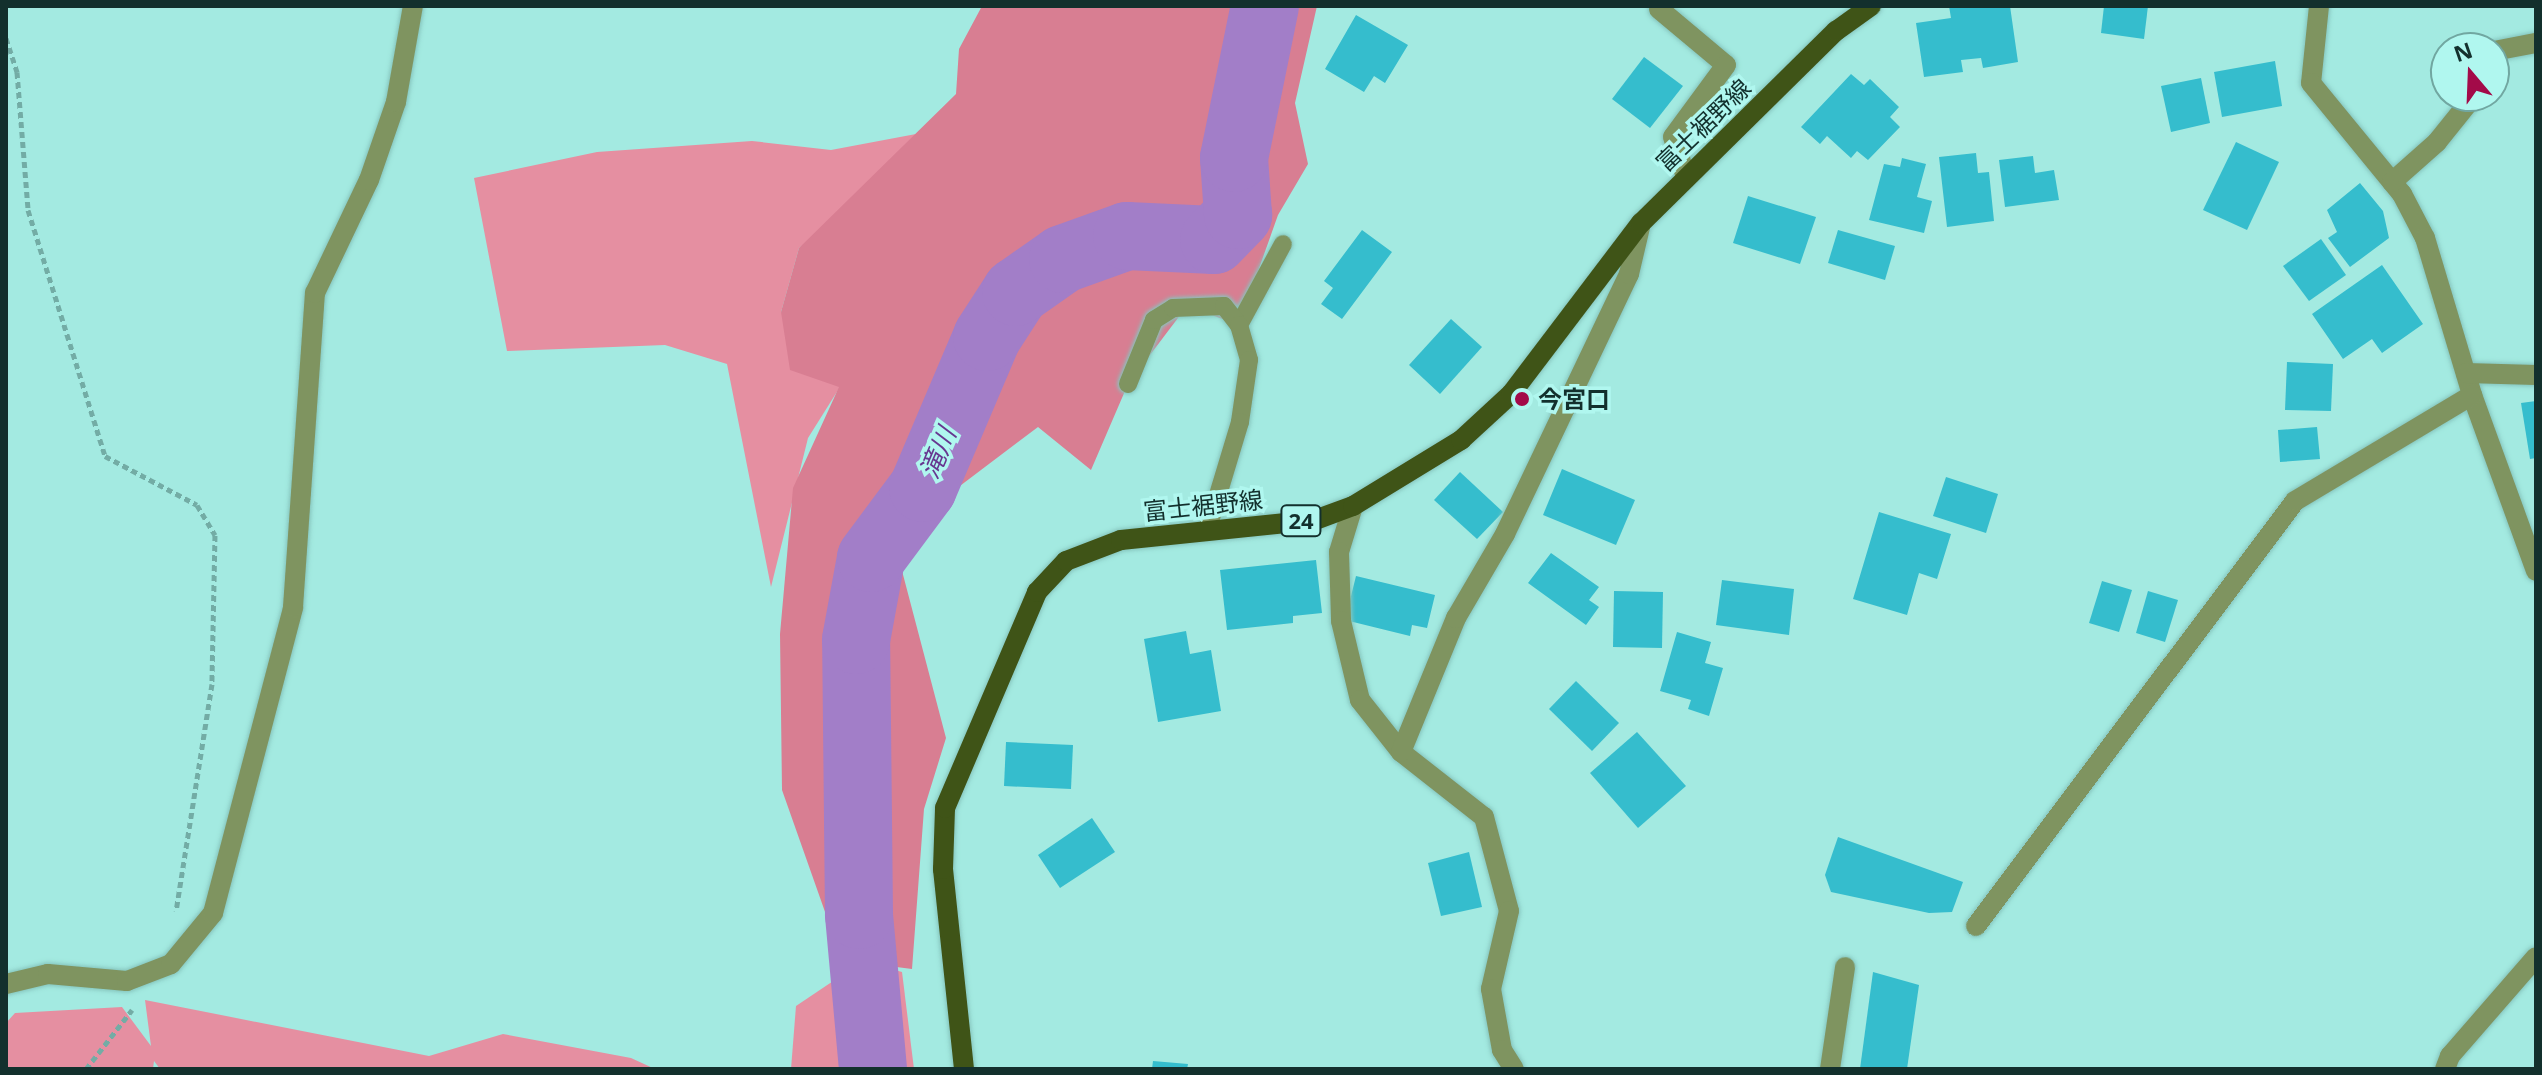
<!DOCTYPE html>
<html>
<head>
<meta charset="utf-8">
<style>
	body { margin:0 }
	#map { position:relative; width:2542px; height:1075px; overflow:hidden; background:#a3eae1; font-family:"Noto Sans","Noto Sans JP",sans-serif }
	div>[style] { position:absolute }
	.green>* { inset:0; background:#e58fa1 }
	.forest>* { inset:0; background:#d87e92 }
	.river>* { height:68px; margin:-34px; padding:0 34px; transform-origin:34px; border-radius:34px; background:#a27ec8 }
	.building>* { inset:0; background:#35bdcd }
	.path>* { height:5px; margin-top:-2.5px; transform-origin:0; background:repeating-linear-gradient(90deg,#73aca5 0 6px,transparent 0 10px) }
	.roads { filter:drop-shadow(0 0 2px #86c5bd) drop-shadow(0 0 2px #86c5bd) }
	.service>* { height:18px; margin:-9px; padding:0 9px; transform-origin:9px; border-radius:9px; background:#7f9460 }
	.minor>* { height:20px; margin:-10px; padding:0 10px; transform-origin:10px; border-radius:10px; background:#7f9460 }
	.primary>* { height:20px; margin:-10px; padding:0 10px; transform-origin:10px; border-radius:10px; background:#3f5417 }
	.dots>* { width:22px; height:22px; translate:-50% -50%; box-sizing:border-box; border:4px solid #b0f7ef; border-radius:50% }
	span { translate:-50% -50%; white-space:nowrap; text-align:center; line-height:1.15; -webkit-text-stroke:7px #b0f7ef; paint-order:stroke }
	.shield-label span { padding:2px 6px; background:#b0f7ef; border:2px solid; border-radius:6px; -webkit-text-stroke-width:0 }
	.shield-label { font-size:22px; color:#13302d; font-weight:700 }
	.street-label { font-size:24px; color:#13302d }
	.poi-label { font-size:24px; color:#13302d; font-weight:700 }
	.left { translate:0 -50%; text-align:left }
	.water-label { font-size:26px; color:#673790; font-style:italic }
	.frame { position:absolute; inset:0; border:8px solid #13302d; pointer-events:none }
	.north { position:absolute; left:2430px; top:32px; width:80px; height:80px; box-sizing:border-box; background:#b0f7ef; border:2px solid #71a7a1; border-radius:50%; rotate:341deg; font-size:22px; font-weight:700; line-height:32px; text-align:center; color:#13302d }
	.north::after { content:''; display:block; margin:auto; width:28px; height:36px; background:#a30b49; clip-path:polygon(50% 0,100% 100%,50% 72%,0 100%) }
</style>
</head>
<body>
<div id="map">
	<div class="green">
		<div style="clip-path:polygon(916px 134px,886px 179px,799px 248px,781px 312px,840px 387px,808px 438px,771px 587px,727px 364px,665px 345px,507px 351px,474px 178px,597px 152px,752px 141px,831px 150px)"></div>
		<div style="clip-path:polygon(863px 961px,902px 972px,914px 1069px,791px 1069px,796px 1006px)"></div>
		<div style="clip-path:polygon(145px 1000px,429px 1056px,503px 1034px,631px 1058px,655px 1069px,160px 1069px,154px 1061px,153px 1069px,6px 1069px,6px 1023px,15px 1013px,122px 1007px,151px 1046px)"></div>
	</div>
	<div class="forest">
		<div style="clip-path:polygon(982px 6px,1317px 6px,1295px 103px,1308px 164px,1278px 215px,1239px 325px,1187px 306px,1128px 384px,1091px 470px,1038px 427px,940px 501px,901px 567px,946px 738px,924px 809px,912px 969px,842px 960px,782px 790px,780px 634px,793px 488px,839px 387px,790px 370px,781px 312px,799px 248px,956px 94px,959px 49px)"></div>
	</div>
	<div class="river">
		<div style="left:873px;top:1069px;width:155px;rotate:-95.2deg"></div>
		<div style="left:859px;top:915px;width:275px;rotate:-90.6deg"></div>
		<div style="left:856px;top:640px;width:83px;rotate:-79.6deg"></div>
		<div style="left:871px;top:558px;width:87px;rotate:-53.4deg"></div>
		<div style="left:923px;top:488px;width:164px;rotate:-67deg"></div>
		<div style="left:987px;top:337px;width:54px;rotate:-57.2deg"></div>
		<div style="left:1016px;top:292px;width:57px;rotate:-35.1deg"></div>
		<div style="left:1063px;top:259px;width:68px;rotate:-19.8deg"></div>
		<div style="left:1127px;top:236px;width:87px;rotate:2.6deg"></div>
		<div style="left:1214px;top:240px;width:35px;rotate:-46deg"></div>
		<div style="left:1238px;top:215px;width:57px;rotate:-94deg"></div>
		<div style="left:1234px;top:158px;width:155px;rotate:-78.5deg"></div>
	</div>
	<div class="building">
		<div style="clip-path:polygon(1949px 6px,2010px 6px,2018px 62px,1983px 68px,1981px 58px,1961px 60px,1963px 72px,1924px 77px,1916px 23px,1951px 18px)"></div>
		<div style="clip-path:polygon(2104px 6px,2148px 6px,2144px 39px,2101px 33px)"></div>
		<div style="clip-path:polygon(1356px 15px,1408px 45px,1385px 83px,1374px 76px,1364px 92px,1325px 69px)"></div>
		<div style="clip-path:polygon(1644px 57px,1683px 86px,1650px 128px,1612px 99px)"></div>
		<div style="clip-path:polygon(2275px 61px,2282px 106px,2222px 117px,2214px 72px)"></div>
		<div style="clip-path:polygon(1851px 74px,1864px 85px,1870px 79px,1899px 107px,1890px 117px,1900px 127px,1868px 160px,1857px 151px,1851px 158px,1827px 136px,1820px 144px,1801px 127px)"></div>
		<div style="clip-path:polygon(2201px 78px,2210px 123px,2171px 132px,2161px 86px)"></div>
		<div style="clip-path:polygon(2236px 142px,2279px 162px,2247px 230px,2203px 210px)"></div>
		<div style="clip-path:polygon(1976px 153px,1978px 173px,1989px 172px,1994px 221px,1947px 227px,1939px 157px)"></div>
		<div style="clip-path:polygon(2033px 156px,2035px 173px,2054px 170px,2059px 200px,2005px 207px,1999px 160px)"></div>
		<div style="clip-path:polygon(1902px 158px,1926px 164px,1917px 197px,1932px 201px,1924px 233px,1869px 220px,1884px 164px,1900px 167px)"></div>
		<div style="clip-path:polygon(2360px 183px,2383px 211px,2389px 238px,2350px 267px,2328px 238px,2337px 232px,2327px 210px)"></div>
		<div style="clip-path:polygon(1748px 196px,1816px 217px,1800px 264px,1733px 243px)"></div>
		<div style="clip-path:polygon(1362px 230px,1392px 252px,1342px 319px,1321px 304px,1333px 288px,1324px 281px)"></div>
		<div style="clip-path:polygon(1838px 230px,1895px 246px,1885px 280px,1828px 263px)"></div>
		<div style="clip-path:polygon(2321px 239px,2346px 275px,2309px 301px,2283px 266px)"></div>
		<div style="clip-path:polygon(2382px 265px,2423px 324px,2382px 353px,2372px 339px,2343px 359px,2312px 314px)"></div>
		<div style="clip-path:polygon(1451px 319px,1482px 347px,1440px 394px,1409px 365px)"></div>
		<div style="clip-path:polygon(2287px 362px,2333px 364px,2331px 411px,2285px 410px)"></div>
		<div style="clip-path:polygon(2536px 401px,2536px 458px,2530px 459px,2521px 403px)"></div>
		<div style="clip-path:polygon(2317px 427px,2320px 459px,2280px 462px,2278px 430px)"></div>
		<div style="clip-path:polygon(1562px 469px,1635px 500px,1616px 545px,1543px 515px)"></div>
		<div style="clip-path:polygon(1460px 472px,1503px 512px,1477px 539px,1434px 500px)"></div>
		<div style="clip-path:polygon(1946px 477px,1998px 494px,1986px 533px,1933px 516px)"></div>
		<div style="clip-path:polygon(1879px 512px,1951px 534px,1937px 579px,1919px 573px,1907px 615px,1853px 599px)"></div>
		<div style="clip-path:polygon(1551px 553px,1599px 587px,1589px 600px,1599px 607px,1586px 625px,1528px 583px)"></div>
		<div style="clip-path:polygon(1316px 560px,1322px 613px,1293px 616px,1293px 623px,1227px 630px,1220px 570px)"></div>
		<div style="clip-path:polygon(1356px 576px,1435px 595px,1427px 628px,1412px 625px,1410px 636px,1345px 620px)"></div>
		<div style="clip-path:polygon(1722px 580px,1794px 589px,1789px 635px,1716px 625px)"></div>
		<div style="clip-path:polygon(2102px 581px,2132px 590px,2119px 632px,2089px 623px)"></div>
		<div style="clip-path:polygon(1614px 591px,1663px 592px,1662px 648px,1613px 647px)"></div>
		<div style="clip-path:polygon(2148px 591px,2178px 600px,2165px 642px,2136px 633px)"></div>
		<div style="clip-path:polygon(1186px 631px,1190px 654px,1211px 650px,1221px 711px,1158px 722px,1144px 639px)"></div>
		<div style="clip-path:polygon(1677px 632px,1711px 642px,1705px 663px,1723px 668px,1709px 716px,1688px 709px,1691px 700px,1660px 691px)"></div>
		<div style="clip-path:polygon(1576px 681px,1619px 723px,1592px 751px,1549px 709px)"></div>
		<div style="clip-path:polygon(1637px 732px,1686px 786px,1638px 828px,1590px 773px)"></div>
		<div style="clip-path:polygon(1006px 742px,1073px 745px,1071px 789px,1004px 786px)"></div>
		<div style="clip-path:polygon(1092px 818px,1115px 852px,1060px 888px,1038px 855px)"></div>
		<div style="clip-path:polygon(1838px 837px,1963px 882px,1952px 912px,1929px 913px,1831px 892px,1825px 875px)"></div>
		<div style="clip-path:polygon(1469px 852px,1482px 907px,1441px 916px,1428px 863px)"></div>
		<div style="clip-path:polygon(1873px 972px,1919px 985px,1907px 1069px,1860px 1069px)"></div>
		<div style="clip-path:polygon(1153px 1061px,1188px 1064px,1187px 1069px,1152px 1069px)"></div>
	</div>
	<div class="path">
		<div style="left:6px;top:38px;width:36px;rotate:72deg"></div>
		<div style="left:17px;top:72px;width:138px;rotate:85.4deg"></div>
		<div style="left:28px;top:210px;width:258px;rotate:72.6deg"></div>
		<div style="left:105px;top:456px;width:104px;rotate:28deg"></div>
		<div style="left:197px;top:505px;width:35px;rotate:59deg"></div>
		<div style="left:215px;top:535px;width:149px;rotate:91.2deg"></div>
		<div style="left:212px;top:684px;width:230px;rotate:99deg"></div>
		<div style="left:86px;top:1069px;width:75px;rotate:-52.1deg"></div>
	</div>
	<div class="roads">
		<div class="service">
			<div style="left:1239px;top:325px;width:92px;rotate:-61.5deg"></div>
			<div style="left:1128px;top:384px;width:69px;rotate:-67.9deg"></div>
			<div style="left:1154px;top:320px;width:22px;rotate:-32deg"></div>
			<div style="left:1173px;top:308px;width:51px;rotate:-2.2deg"></div>
			<div style="left:1224px;top:306px;width:24px;rotate:52deg"></div>
			<div style="left:1239px;top:325px;width:36px;rotate:74deg"></div>
			<div style="left:1249px;top:360px;width:63px;rotate:98.3deg"></div>
			<div style="left:1240px;top:422px;width:114px;rotate:106.8deg"></div>
		</div>
		<div class="minor">
			<div style="left:2319px;top:6px;width:77px;rotate:95.9deg"></div>
			<div style="left:2311px;top:83px;width:144px;rotate:50.7deg"></div>
			<div style="left:2402px;top:194px;width:50px;rotate:62.4deg"></div>
			<div style="left:2425px;top:238px;width:164px;rotate:73.3deg"></div>
			<div style="left:2472px;top:395px;width:187px;rotate:70deg"></div>
			<div style="left:1659px;top:9px;width:87px;rotate:39.9deg"></div>
			<div style="left:1726px;top:65px;width:89px;rotate:126.4deg"></div>
			<div style="left:1673px;top:137px;width:42px;rotate:72deg"></div>
			<div style="left:2494px;top:51px;width:43px;rotate:-10.8deg"></div>
			<div style="left:2392px;top:182px;width:60px;rotate:-41.6deg"></div>
			<div style="left:2437px;top:142px;width:59px;rotate:-51.2deg"></div>
			<div style="left:2466px;top:373px;width:70px;rotate:1.6deg"></div>
			<div style="left:1353px;top:506px;width:48px;rotate:106.9deg"></div>
			<div style="left:1339px;top:552px;width:69px;rotate:88.3deg"></div>
			<div style="left:1341px;top:621px;width:81px;rotate:76.5deg"></div>
			<div style="left:1360px;top:700px;width:66px;rotate:51.7deg"></div>
			<div style="left:1401px;top:752px;width:105px;rotate:38.1deg"></div>
			<div style="left:1484px;top:817px;width:97px;rotate:75.1deg"></div>
			<div style="left:1509px;top:911px;width:80px;rotate:103deg"></div>
			<div style="left:1491px;top:989px;width:62px;rotate:79.8deg"></div>
			<div style="left:1502px;top:1050px;width:22px;rotate:58deg"></div>
			<div style="left:1401px;top:752px;width:145px;rotate:-67.7deg"></div>
			<div style="left:1456px;top:618px;width:97px;rotate:-59.7deg"></div>
			<div style="left:1505px;top:534px;width:288px;rotate:-64.5deg"></div>
			<div style="left:1629px;top:274px;width:52px;rotate:-76.8deg"></div>
			<div style="left:1976px;top:926px;width:531px;rotate:-53.11deg"></div>
			<div style="left:2295px;top:501px;width:206px;rotate:-30.9deg"></div>
			<div style="left:6px;top:984px;width:43px;rotate:-13.4deg"></div>
			<div style="left:48px;top:974px;width:79px;rotate:5.1deg"></div>
			<div style="left:127px;top:981px;width:47px;rotate:-21.1deg"></div>
			<div style="left:171px;top:964px;width:66px;rotate:-50.5deg"></div>
			<div style="left:213px;top:913px;width:316px;rotate:-75.3deg"></div>
			<div style="left:293px;top:607px;width:315px;rotate:-86deg"></div>
			<div style="left:315px;top:293px;width:125px;rotate:-64.5deg"></div>
			<div style="left:369px;top:180px;width:83px;rotate:-70.9deg"></div>
			<div style="left:396px;top:102px;width:97px;rotate:-80deg"></div>
			<div style="left:1830px;top:1069px;width:103px;rotate:-81.6deg"></div>
			<div style="left:2445px;top:1069px;width:14px;rotate:-69deg"></div>
			<div style="left:2450px;top:1056px;width:131px;rotate:-49deg"></div>
		</div>
		<div class="primary">
			<div style="left:964px;top:1069px;width:201px;rotate:-96deg"></div>
			<div style="left:943px;top:869px;width:61px;rotate:-88.1deg"></div>
			<div style="left:945px;top:808px;width:235px;rotate:-66.9deg"></div>
			<div style="left:1037px;top:592px;width:42px;rotate:-46.9deg"></div>
			<div style="left:1066px;top:561px;width:59px;rotate:-20.9deg"></div>
			<div style="left:1121px;top:540px;width:195px;rotate:-5.9deg"></div>
			<div style="left:1315px;top:520px;width:40px;rotate:-20.2deg"></div>
			<div style="left:1353px;top:506px;width:127px;rotate:-31.4deg"></div>
			<div style="left:1461px;top:440px;width:68px;rotate:-42.6deg"></div>
			<div style="left:1511px;top:394px;width:215px;rotate:-52.8deg"></div>
			<div style="left:1641px;top:223px;width:274px;rotate:-44.6deg"></div>
			<div style="left:1836px;top:31px;width:43px;rotate:-35.5deg"></div>
		</div>
	</div>
	<div class="dots">
		<div style="left:1522px;top:399px;background:#a30b49"></div>
	</div>
	<div class="shield-label">
		<span style="left:1301px;top:521px">24</span>
	</div>
	<div class="street-label">
		<span style="left:1703px;top:125px;rotate:-44deg">富士裾野線</span>
		<span style="left:1203px;top:505px;rotate:-6deg">富士裾野線</span>
	</div>
	<div class="poi-label">
		<span class="left" style="left:1538px;top:399px">今宮口</span>
	</div>
	<div class="water-label">
		<span style="left:938px;top:453px;rotate:-67deg">滝川</span>
	</div>
	<div class="frame"></div>
	<div class="north">N</div>
</div>
</body>
</html>
